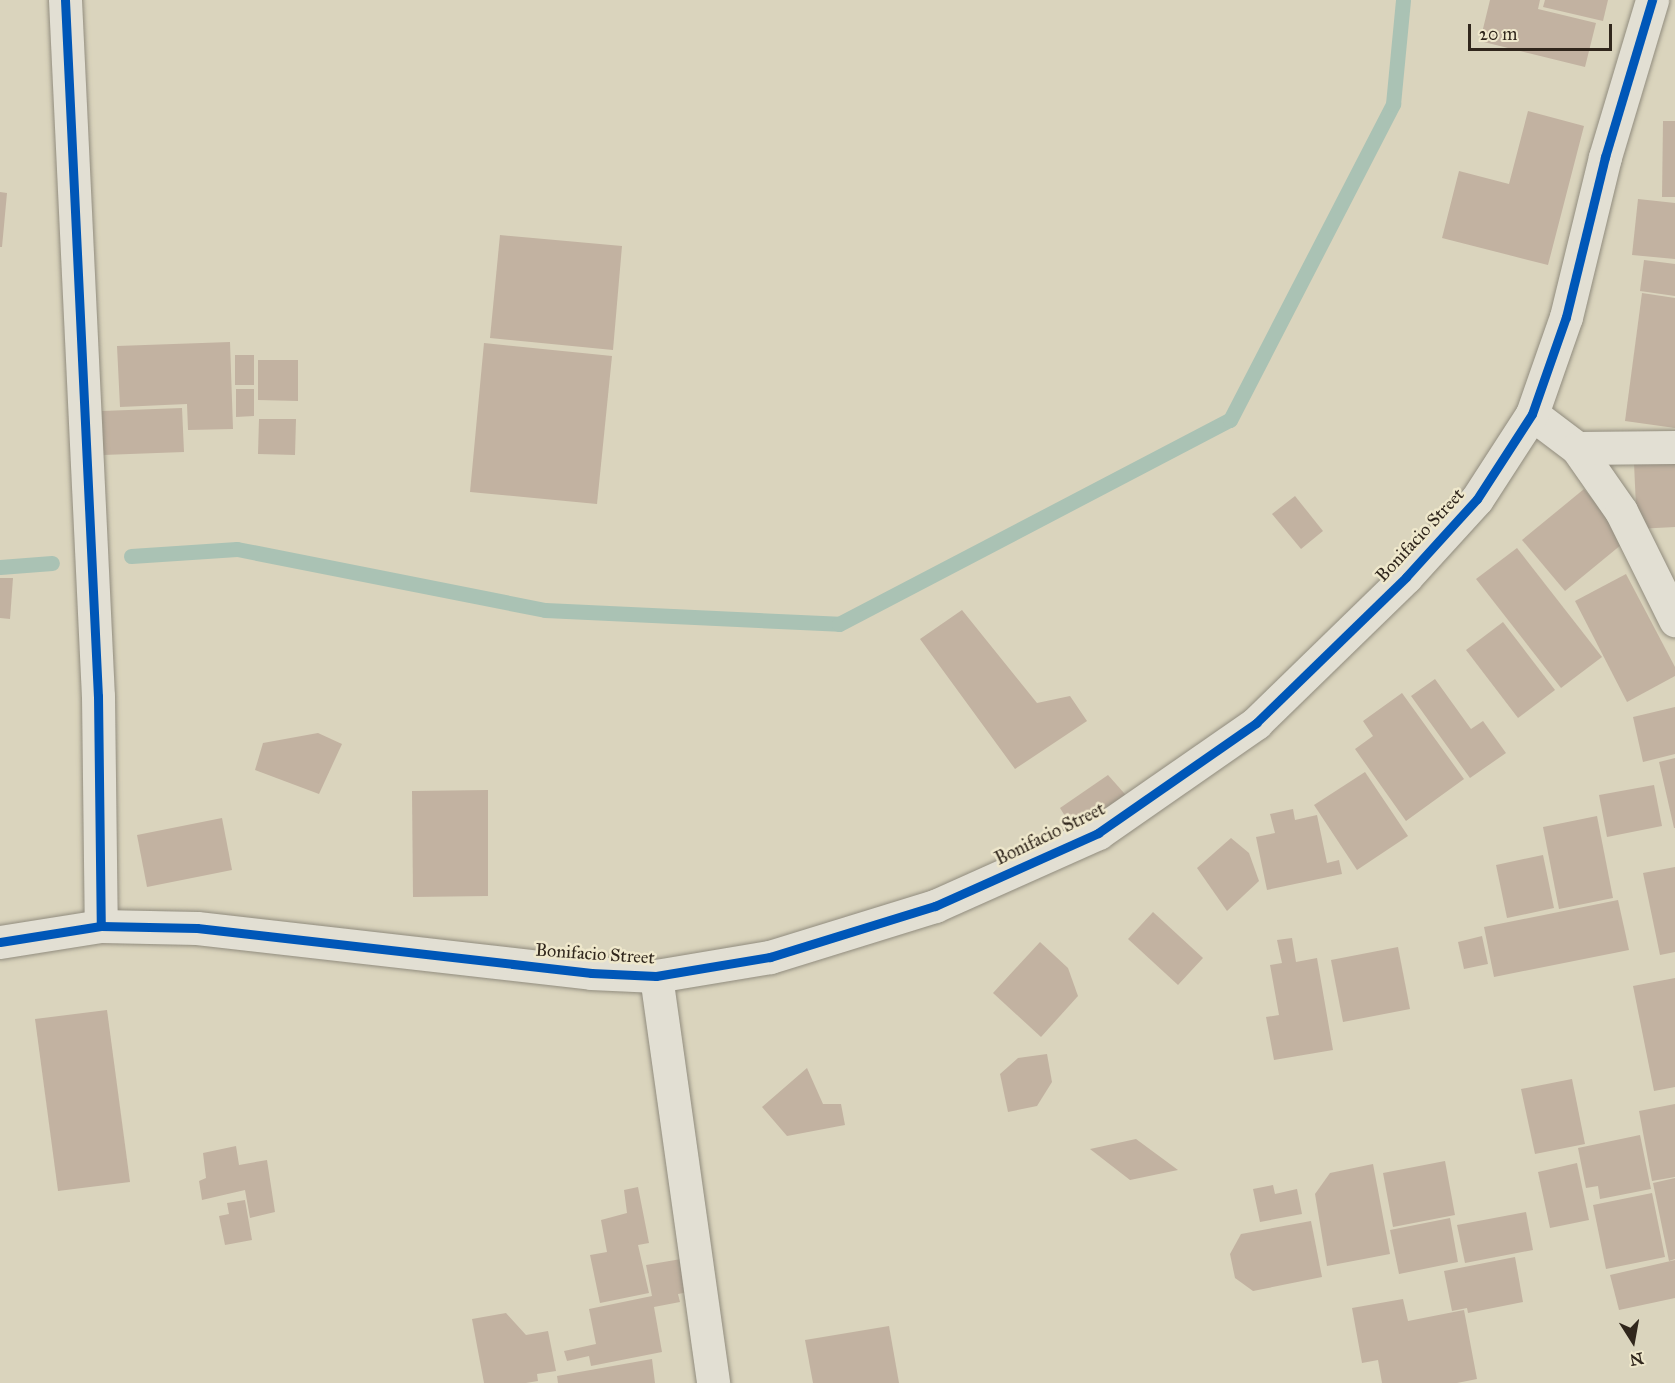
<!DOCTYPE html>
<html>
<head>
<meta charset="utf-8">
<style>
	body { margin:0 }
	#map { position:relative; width:1675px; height:1383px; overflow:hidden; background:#dad4bd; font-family:"IM FELL Great Primer",serif }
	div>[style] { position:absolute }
	.stream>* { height:15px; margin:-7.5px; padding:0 7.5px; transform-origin:7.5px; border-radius:7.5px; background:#aac2b4 }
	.building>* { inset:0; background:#c2b2a1 }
	.roads { filter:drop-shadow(0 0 2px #918c7e) drop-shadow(0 0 2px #918c7e) }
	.minor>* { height:33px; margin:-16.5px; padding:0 16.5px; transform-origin:16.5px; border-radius:16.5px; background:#e2dfd3 }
	.cycleway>* { height:9px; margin:-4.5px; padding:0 4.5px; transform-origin:4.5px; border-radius:4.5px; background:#0057b8 }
	span { translate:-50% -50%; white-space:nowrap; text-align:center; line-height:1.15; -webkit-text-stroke:5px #efe8cc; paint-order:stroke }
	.street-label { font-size:18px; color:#30261c }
	.north { position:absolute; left:1603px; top:1311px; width:60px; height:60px; -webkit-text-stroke:4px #efe8cc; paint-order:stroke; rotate:169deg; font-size:16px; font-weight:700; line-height:24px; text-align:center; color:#30261c }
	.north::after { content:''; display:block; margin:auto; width:21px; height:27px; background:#30261c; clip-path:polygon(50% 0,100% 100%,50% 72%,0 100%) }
	.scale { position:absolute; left:1468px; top:24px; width:144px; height:27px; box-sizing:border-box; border:3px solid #30261c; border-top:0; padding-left:8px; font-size:18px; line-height:21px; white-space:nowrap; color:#30261c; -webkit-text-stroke:4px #efe8cc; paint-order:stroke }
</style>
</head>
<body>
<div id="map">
	<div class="stream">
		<div style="left:131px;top:556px;width:106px;rotate:-3.8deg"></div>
		<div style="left:237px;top:549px;width:314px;rotate:11.2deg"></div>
		<div style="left:545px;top:610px;width:294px;rotate:2.7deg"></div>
		<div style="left:839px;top:624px;width:441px;rotate:-27.6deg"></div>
		<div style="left:1230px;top:420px;width:356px;rotate:-62.7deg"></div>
		<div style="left:1393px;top:104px;width:104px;rotate:-84.5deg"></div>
		<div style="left:0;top:567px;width:52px;rotate:-4.4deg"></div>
	</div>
	<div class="building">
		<div style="clip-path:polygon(1490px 0,1540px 0,1538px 9px,1596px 23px,1585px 67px,1480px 41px)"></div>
		<div style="clip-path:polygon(1545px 0,1608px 0,1603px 21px,1543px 7px)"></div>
		<div style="clip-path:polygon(1528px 111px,1584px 126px,1548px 265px,1442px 238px,1459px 171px,1509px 184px)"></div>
		<div style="clip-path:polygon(1663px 121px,1675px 121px,1675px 197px,1662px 197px)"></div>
		<div style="clip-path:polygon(0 192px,7px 193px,2px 247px,0 247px)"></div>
		<div style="clip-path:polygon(1638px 199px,1675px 203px,1675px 259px,1632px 255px)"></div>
		<div style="clip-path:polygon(500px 235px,622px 246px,613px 350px,490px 338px)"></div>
		<div style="clip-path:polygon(1644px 260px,1675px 264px,1675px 296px,1640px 291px)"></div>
		<div style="clip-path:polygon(1642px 293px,1675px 298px,1675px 428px,1625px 421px)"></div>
		<div style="clip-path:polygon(230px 342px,233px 429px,188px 430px,187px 404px,120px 407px,117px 346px)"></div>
		<div style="clip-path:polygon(484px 343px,612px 356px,597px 504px,470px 492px)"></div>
		<div style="clip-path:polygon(235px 355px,254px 355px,254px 385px,235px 385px)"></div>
		<div style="clip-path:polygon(258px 360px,298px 360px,298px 401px,258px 400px)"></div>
		<div style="clip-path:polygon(236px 389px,254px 389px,254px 416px,236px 417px)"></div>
		<div style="clip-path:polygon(182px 408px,184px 452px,103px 455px,102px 411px)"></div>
		<div style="clip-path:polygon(259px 419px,296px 419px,295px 455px,258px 454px)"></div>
		<div style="clip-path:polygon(1675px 461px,1675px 527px,1637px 529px,1634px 463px)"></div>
		<div style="clip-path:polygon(1584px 489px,1627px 540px,1565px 591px,1522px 540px)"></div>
		<div style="clip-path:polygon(1295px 496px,1323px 531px,1301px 549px,1272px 514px)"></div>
		<div style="clip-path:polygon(1517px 548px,1602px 657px,1561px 688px,1476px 579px)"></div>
		<div style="clip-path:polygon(1626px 574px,1675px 667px,1675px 676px,1627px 702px,1575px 601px)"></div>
		<div style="clip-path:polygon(0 578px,13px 578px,10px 619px,0 618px)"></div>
		<div style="clip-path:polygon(962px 610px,1037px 703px,1070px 696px,1087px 721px,1015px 769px,920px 639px)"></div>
		<div style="clip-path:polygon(1503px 622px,1555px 690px,1518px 718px,1466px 650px)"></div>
		<div style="clip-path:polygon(1435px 679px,1471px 729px,1483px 721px,1506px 753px,1470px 778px,1411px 696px)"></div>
		<div style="clip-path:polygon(1402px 693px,1464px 779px,1406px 821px,1355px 749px,1373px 736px,1363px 721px)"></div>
		<div style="clip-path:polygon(1675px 707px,1675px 754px,1643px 762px,1633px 717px)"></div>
		<div style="clip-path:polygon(318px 733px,342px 744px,319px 794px,255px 770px,263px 743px)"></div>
		<div style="clip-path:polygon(1675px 758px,1675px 828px,1674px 828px,1659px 762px)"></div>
		<div style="clip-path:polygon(1365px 772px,1408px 836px,1357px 870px,1314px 805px)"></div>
		<div style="clip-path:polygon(1108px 775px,1132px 802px,1078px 837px,1060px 808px)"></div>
		<div style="clip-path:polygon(1654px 785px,1662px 826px,1607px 837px,1599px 795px)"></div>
		<div style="clip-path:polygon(488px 790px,488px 896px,413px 897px,412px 791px)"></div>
		<div style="clip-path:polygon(1293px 809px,1295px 820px,1317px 815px,1327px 863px,1339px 860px,1342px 874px,1267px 890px,1256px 837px,1275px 833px,1270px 814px)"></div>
		<div style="clip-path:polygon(1597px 816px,1613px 898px,1559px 909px,1543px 827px)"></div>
		<div style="clip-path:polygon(222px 818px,232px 870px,147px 887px,137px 835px)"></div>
		<div style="clip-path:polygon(1231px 838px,1249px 853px,1259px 881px,1227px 911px,1197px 868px)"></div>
		<div style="clip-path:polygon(1543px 855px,1554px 908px,1507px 918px,1496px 865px)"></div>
		<div style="clip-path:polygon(1675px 867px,1675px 952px,1660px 955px,1643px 873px)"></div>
		<div style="clip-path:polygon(1618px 900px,1629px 950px,1494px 977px,1484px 927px)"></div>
		<div style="clip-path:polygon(1153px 912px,1203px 958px,1178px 985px,1128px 939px)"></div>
		<div style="clip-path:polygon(1482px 936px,1488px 964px,1464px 969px,1458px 942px)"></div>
		<div style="clip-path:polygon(1292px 938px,1296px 962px,1317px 958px,1333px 1050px,1274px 1060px,1266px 1017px,1279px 1015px,1270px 965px,1282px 963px,1277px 940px)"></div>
		<div style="clip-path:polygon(1040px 942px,1068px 968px,1078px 996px,1041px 1037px,993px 993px)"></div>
		<div style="clip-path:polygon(1398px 947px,1410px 1009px,1343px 1022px,1331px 960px)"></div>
		<div style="clip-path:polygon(1675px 978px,1675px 1087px,1654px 1091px,1633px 986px)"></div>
		<div style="clip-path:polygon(107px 1010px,130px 1182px,58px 1191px,35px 1019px)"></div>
		<div style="clip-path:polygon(1047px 1054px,1052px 1082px,1037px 1106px,1008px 1112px,1000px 1074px,1018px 1058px)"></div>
		<div style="clip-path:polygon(807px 1068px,823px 1104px,841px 1104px,845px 1125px,787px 1136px,762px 1107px)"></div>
		<div style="clip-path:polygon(1572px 1079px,1585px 1144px,1535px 1154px,1521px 1089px)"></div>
		<div style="clip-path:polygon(1675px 1104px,1675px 1177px,1652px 1181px,1639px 1111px)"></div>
		<div style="clip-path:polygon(1640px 1135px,1651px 1189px,1600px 1199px,1598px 1186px,1586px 1188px,1578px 1148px)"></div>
		<div style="clip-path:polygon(1136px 1139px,1178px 1170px,1130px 1180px,1090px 1149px)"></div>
		<div style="clip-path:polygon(236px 1146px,239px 1165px,267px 1160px,275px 1212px,250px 1218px,245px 1190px,202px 1200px,199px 1181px,206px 1178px,203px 1153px)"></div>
		<div style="clip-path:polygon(1445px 1161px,1455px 1215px,1393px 1227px,1383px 1173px)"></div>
		<div style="clip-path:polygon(1577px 1163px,1589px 1220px,1550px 1228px,1538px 1172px)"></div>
		<div style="clip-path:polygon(1373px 1164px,1390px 1254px,1327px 1266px,1315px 1194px,1330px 1173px)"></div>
		<div style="clip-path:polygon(1675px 1178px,1675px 1259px,1669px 1261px,1653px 1183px)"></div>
		<div style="clip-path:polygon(1273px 1185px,1275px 1194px,1297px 1189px,1302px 1214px,1260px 1222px,1253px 1189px)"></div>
		<div style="clip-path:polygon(638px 1187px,649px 1243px,638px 1245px,649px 1293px,600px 1303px,590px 1255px,607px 1252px,601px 1220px,627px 1213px,624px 1190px)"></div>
		<div style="clip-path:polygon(1652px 1193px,1665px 1257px,1606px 1269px,1593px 1205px)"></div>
		<div style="clip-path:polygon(245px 1200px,252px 1240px,225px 1245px,219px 1216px,229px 1214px,227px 1203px)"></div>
		<div style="clip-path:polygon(1526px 1212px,1533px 1250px,1465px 1263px,1457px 1225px)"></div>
		<div style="clip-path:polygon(1450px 1218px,1458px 1262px,1399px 1274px,1390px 1230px)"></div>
		<div style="clip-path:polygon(1311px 1221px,1322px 1277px,1253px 1291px,1235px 1278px,1230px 1254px,1241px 1234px)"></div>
		<div style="clip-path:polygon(1515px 1257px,1523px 1302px,1468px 1313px,1467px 1308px,1452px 1311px,1444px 1271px)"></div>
		<div style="clip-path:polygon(687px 1258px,694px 1291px,678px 1294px,680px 1302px,654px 1307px,662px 1352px,591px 1366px,589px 1356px,567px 1361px,564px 1351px,596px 1344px,589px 1309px,652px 1296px,646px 1265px)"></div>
		<div style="clip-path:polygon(1675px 1260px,1675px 1298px,1619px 1310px,1610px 1275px)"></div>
		<div style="clip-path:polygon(1403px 1299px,1408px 1321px,1464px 1310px,1477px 1379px,1457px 1383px,1382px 1383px,1378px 1360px,1362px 1363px,1352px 1308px)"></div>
		<div style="clip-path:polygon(506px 1313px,526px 1335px,548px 1331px,556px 1371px,537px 1374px,538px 1381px,526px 1383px,484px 1383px,472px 1319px)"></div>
		<div style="clip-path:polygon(889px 1326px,899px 1383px,813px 1383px,805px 1340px)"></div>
		<div style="clip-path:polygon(652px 1359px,655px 1383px,558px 1383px,557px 1376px)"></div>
	</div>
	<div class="roads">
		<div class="minor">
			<div style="left:65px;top:0;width:697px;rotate:87.29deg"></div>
			<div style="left:98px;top:696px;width:230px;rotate:89.3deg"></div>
			<div style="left:1532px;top:414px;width:56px;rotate:37.1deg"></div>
			<div style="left:1577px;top:448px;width:77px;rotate:55.1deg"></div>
			<div style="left:1621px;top:511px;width:122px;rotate:63.6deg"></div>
			<div style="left:1577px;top:448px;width:98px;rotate:-0.6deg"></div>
			<div style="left:0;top:942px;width:102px;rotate:-9deg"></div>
			<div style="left:101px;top:926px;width:96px;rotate:1.2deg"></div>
			<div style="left:197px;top:928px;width:397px;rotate:6.5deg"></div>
			<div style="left:591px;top:973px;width:65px;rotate:2.6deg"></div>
			<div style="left:656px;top:976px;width:116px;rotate:-9.5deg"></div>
			<div style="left:770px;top:957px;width:173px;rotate:-17.2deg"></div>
			<div style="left:935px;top:906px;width:179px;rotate:-24.1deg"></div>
			<div style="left:1098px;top:833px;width:193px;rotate:-34.8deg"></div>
			<div style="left:1256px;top:723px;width:209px;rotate:-44.2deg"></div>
			<div style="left:1406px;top:577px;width:105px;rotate:-47.7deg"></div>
			<div style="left:1477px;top:499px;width:101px;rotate:-57.1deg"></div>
			<div style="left:1532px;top:414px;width:103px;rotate:-70.7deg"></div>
			<div style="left:1566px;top:317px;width:165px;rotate:-76.3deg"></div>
			<div style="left:1605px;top:157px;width:164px;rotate:-73.3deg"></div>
			<div style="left:656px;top:976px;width:411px;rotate:82deg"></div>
		</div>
	</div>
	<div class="cycleway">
		<div style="left:65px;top:0;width:697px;rotate:87.29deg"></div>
		<div style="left:98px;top:696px;width:230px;rotate:89.3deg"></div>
		<div style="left:0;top:942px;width:102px;rotate:-9deg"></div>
		<div style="left:101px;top:926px;width:96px;rotate:1.2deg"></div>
		<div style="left:197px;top:928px;width:397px;rotate:6.5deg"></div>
		<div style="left:591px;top:973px;width:65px;rotate:2.6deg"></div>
		<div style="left:656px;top:976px;width:116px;rotate:-9.5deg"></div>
		<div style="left:770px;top:957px;width:173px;rotate:-17.2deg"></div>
		<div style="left:935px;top:906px;width:179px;rotate:-24.1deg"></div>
		<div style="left:1098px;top:833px;width:193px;rotate:-34.8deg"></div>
		<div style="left:1256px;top:723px;width:209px;rotate:-44.2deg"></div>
		<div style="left:1406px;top:577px;width:105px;rotate:-47.7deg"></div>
		<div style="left:1477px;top:499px;width:101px;rotate:-57.1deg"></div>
		<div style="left:1532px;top:414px;width:103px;rotate:-70.7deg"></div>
		<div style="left:1566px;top:317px;width:165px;rotate:-76.3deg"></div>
		<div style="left:1605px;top:157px;width:164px;rotate:-73.3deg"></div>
	</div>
	<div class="street-label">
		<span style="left:1420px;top:535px;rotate:-47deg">Bonifacio Street</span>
		<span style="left:1050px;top:834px;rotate:-26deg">Bonifacio Street</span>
		<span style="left:595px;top:954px;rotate:4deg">Bonifacio Street</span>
	</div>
	<div class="north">N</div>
	<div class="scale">20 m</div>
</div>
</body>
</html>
